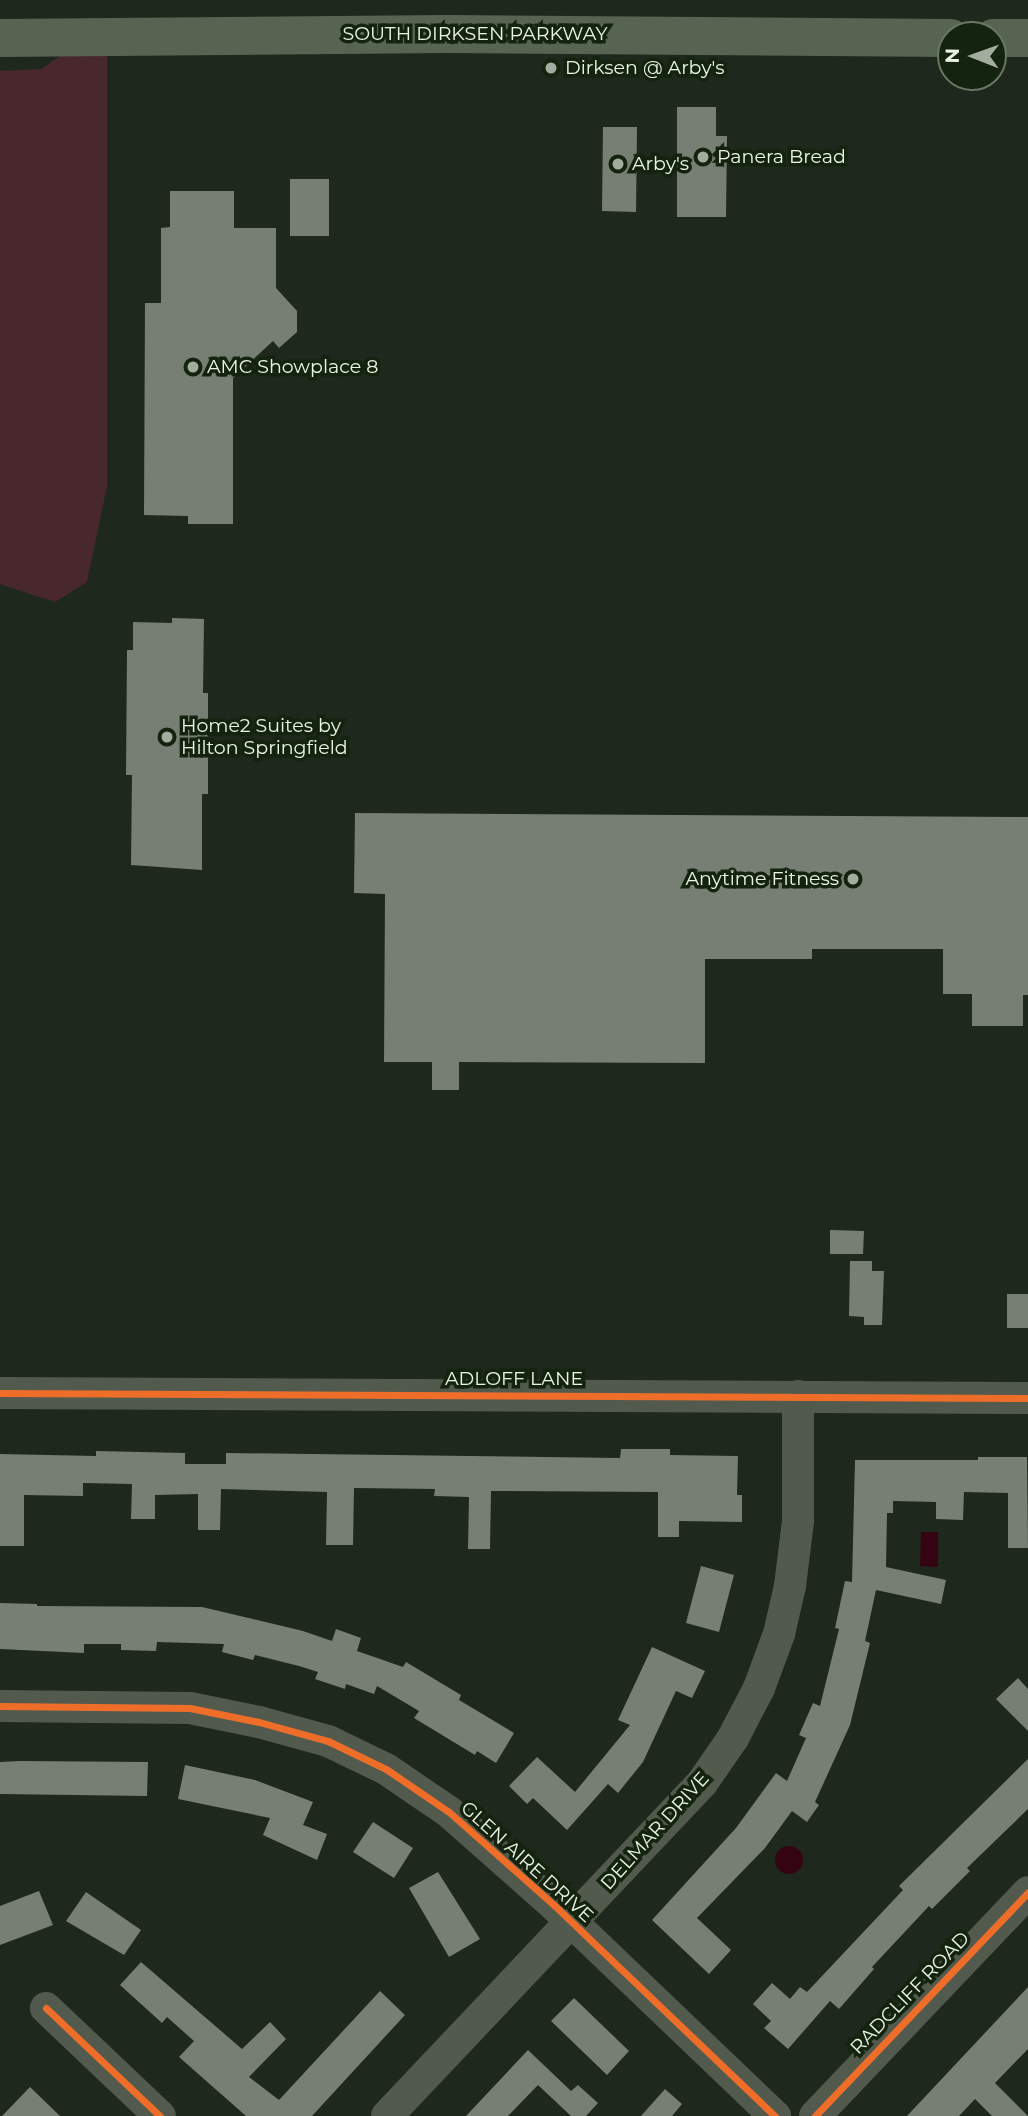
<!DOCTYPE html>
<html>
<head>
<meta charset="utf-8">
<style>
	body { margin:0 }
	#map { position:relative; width:1028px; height:2116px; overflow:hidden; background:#1f281c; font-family:Montserrat,sans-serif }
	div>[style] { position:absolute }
	.green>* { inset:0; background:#48282d }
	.water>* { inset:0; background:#350412 }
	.round { border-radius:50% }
	.building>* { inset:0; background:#777f74 }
	.minor>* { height:32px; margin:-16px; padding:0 16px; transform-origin:16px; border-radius:16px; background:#525a4e }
	.major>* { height:38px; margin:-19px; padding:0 19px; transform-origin:19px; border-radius:19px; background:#566451 }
	.cycleway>* { height:7px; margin:-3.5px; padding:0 3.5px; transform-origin:3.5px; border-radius:3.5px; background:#ee6e29 }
	.dots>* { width:19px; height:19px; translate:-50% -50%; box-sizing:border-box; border:4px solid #14230d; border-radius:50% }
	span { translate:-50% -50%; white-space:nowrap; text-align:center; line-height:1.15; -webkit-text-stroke:7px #14230d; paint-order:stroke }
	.street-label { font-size:19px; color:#eaf4e6 }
	.poi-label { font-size:19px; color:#eaf4e6 }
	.left { translate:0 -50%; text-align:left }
	.right { translate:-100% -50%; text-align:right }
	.north { position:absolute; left:937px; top:21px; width:70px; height:70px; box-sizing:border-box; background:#14230d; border:2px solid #6a7764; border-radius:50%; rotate:271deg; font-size:19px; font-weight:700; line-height:28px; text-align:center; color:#eaf4e6 }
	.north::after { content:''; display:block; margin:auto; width:24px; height:32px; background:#a3ad9f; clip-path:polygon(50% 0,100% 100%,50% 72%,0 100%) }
</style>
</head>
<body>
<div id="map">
	<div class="green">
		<div style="clip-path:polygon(107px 52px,107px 486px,87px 582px,55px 602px,0 584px,0 71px,41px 69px,65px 53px)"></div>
	</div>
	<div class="water">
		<div style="clip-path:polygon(921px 1532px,938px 1532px,938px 1567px,920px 1566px)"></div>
		<div class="round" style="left:775px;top:1846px;width:28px;height:28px"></div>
	</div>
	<div class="building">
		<div style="clip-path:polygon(677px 107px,716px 107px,716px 136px,727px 136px,726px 217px,677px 217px)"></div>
		<div style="clip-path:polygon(603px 127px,637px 127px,636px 212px,602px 211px)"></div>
		<div style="clip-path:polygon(290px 179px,329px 179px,329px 236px,290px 236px)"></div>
		<div style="clip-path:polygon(170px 191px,234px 191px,234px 228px,276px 228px,276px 288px,297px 311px,297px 332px,279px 348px,273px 341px,233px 378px,233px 524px,188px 524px,188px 516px,144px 515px,145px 303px,161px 303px,161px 228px,170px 227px)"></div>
		<div style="clip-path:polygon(172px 618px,204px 619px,203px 693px,208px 693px,208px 794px,202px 794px,202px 870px,131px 865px,132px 775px,126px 775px,127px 650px,133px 650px,133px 622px,172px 623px)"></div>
		<div style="clip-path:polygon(355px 813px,1028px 817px,1028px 995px,1023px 995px,1023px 1026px,972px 1026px,972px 994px,943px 994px,943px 949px,812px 949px,812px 959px,705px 959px,705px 1063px,459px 1062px,459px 1090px,432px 1090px,432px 1062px,384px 1062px,385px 894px,354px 893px)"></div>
		<div style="clip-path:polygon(830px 1230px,864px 1231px,863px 1254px,830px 1254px)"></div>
		<div style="clip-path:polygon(850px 1261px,872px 1261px,872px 1271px,884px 1271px,882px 1325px,864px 1325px,864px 1317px,849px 1316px)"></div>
		<div style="clip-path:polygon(1007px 1294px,1028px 1294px,1028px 1328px,1007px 1328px)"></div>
		<div style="clip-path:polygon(621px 1449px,670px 1449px,670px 1455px,738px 1456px,737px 1495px,742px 1495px,742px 1522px,679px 1521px,679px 1537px,658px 1537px,658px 1492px,491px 1491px,490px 1549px,468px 1549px,469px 1497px,434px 1496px,435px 1489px,354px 1488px,353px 1545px,326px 1545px,327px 1492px,221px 1489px,220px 1530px,198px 1530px,198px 1494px,155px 1495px,155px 1519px,131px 1519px,132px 1484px,83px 1483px,83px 1496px,24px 1495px,24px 1546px,0 1546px,0 1454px,96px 1456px,96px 1451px,185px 1453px,185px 1464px,226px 1464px,226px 1453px,620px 1458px)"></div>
		<div style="clip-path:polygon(978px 1457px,1027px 1457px,1028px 1548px,1008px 1548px,1008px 1493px,964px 1492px,963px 1520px,936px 1519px,936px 1502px,893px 1501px,893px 1513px,887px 1513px,886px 1567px,946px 1580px,941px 1604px,876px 1590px,865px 1641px,870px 1643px,850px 1725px,815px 1802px,819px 1805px,807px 1822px,792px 1811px,765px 1848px,697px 1918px,731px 1950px,709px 1974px,652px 1920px,736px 1828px,776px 1773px,787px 1781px,806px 1738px,799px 1735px,813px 1703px,820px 1706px,839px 1629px,835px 1628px,845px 1581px,852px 1582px,855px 1460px,978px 1460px)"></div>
		<div style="clip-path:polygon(701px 1566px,734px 1575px,719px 1632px,686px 1623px)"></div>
		<div style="clip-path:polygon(0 1603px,37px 1604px,37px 1606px,202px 1607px,303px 1631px,332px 1641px,336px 1629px,361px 1638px,357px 1651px,403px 1667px,406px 1662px,461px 1695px,459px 1700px,514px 1733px,496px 1763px,477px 1751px,475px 1755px,414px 1718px,419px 1711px,377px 1686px,374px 1694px,346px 1684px,345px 1689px,315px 1679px,318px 1672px,299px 1666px,255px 1655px,253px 1660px,222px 1652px,224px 1644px,157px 1642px,156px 1651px,121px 1650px,121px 1644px,84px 1644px,84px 1653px,0 1649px)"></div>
		<div style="clip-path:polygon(652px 1647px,705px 1671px,692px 1698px,676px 1691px,643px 1762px,618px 1793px,608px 1784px,567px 1830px,533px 1798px,527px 1804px,509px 1786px,537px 1757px,575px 1792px,630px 1725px,618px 1720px)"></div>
		<div style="clip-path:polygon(1018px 1678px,1028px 1689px,1028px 1731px,996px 1699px)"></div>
		<div style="clip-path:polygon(1028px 1759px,1028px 1809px,967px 1868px,970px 1871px,932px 1909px,929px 1906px,872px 1967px,874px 1969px,839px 2009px,830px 2001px,788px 2049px,764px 2028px,771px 2021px,753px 2004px,772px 1983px,790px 1999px,800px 1987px,807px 1992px,903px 1890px,899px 1886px)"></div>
		<div style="clip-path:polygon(20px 1761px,148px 1762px,147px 1796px,0 1794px,0 1762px)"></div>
		<div style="clip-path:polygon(185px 1765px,255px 1780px,313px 1802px,303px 1825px,327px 1834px,317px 1860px,263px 1835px,270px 1818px,178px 1799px)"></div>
		<div style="clip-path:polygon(373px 1822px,413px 1848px,394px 1878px,353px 1852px)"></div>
		<div style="clip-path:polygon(438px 1872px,480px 1939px,449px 1957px,409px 1888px)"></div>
		<div style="clip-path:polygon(39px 1891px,53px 1925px,0 1945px,0 1906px)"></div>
		<div style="clip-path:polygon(86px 1892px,141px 1930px,124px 1955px,66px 1921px)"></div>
		<div style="clip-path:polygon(141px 1962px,242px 2049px,270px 2022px,286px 2039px,249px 2077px,279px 2100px,380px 1991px,405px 2015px,312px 2116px,246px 2116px,179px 2057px,194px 2041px,167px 2017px,162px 2023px,120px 1985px)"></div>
		<div style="clip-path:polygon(1028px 1987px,1028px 2049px,995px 2083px,1028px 2116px,992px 2116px,975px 2099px,959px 2116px,907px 2116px)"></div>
		<div style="clip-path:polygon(574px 1998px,629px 2051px,607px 2075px,551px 2021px)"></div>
		<div style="clip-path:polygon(528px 2050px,571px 2091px,578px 2085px,598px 2103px,586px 2116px,571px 2116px,538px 2085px,508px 2116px,466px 2116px)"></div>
		<div style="clip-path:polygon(30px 2087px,60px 2116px,2px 2116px)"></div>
		<div style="clip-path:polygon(665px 2089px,682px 2104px,672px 2116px,641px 2116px)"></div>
	</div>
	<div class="minor">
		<div style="left:0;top:1393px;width:1028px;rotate:0.28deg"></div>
		<div style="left:0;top:1706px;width:190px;rotate:0.6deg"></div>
		<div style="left:190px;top:1708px;width:70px;rotate:11.5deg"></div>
		<div style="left:259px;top:1722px;width:72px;rotate:15.4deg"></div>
		<div style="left:328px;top:1741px;width:64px;rotate:25.8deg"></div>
		<div style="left:386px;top:1769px;width:76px;rotate:34.3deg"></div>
		<div style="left:449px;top:1812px;width:140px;rotate:41.5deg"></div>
		<div style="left:554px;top:1905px;width:306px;rotate:43.7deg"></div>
		<div style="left:46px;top:2008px;width:157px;rotate:43.5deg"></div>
		<div style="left:387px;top:2116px;width:458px;rotate:-46.6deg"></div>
		<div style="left:702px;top:1783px;width:55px;rotate:-55.4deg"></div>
		<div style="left:733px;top:1738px;width:56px;rotate:-62.5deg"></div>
		<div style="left:759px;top:1688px;width:58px;rotate:-69.7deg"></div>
		<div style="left:779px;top:1634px;width:49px;rotate:-77.1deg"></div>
		<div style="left:790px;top:1586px;width:65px;rotate:-83deg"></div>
		<div style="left:798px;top:1521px;width:125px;rotate:-90deg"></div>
		<div style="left:815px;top:2116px;width:309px;rotate:-46.4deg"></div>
	</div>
	<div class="major">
		<div style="left:0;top:38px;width:447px;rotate:-0.5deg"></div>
		<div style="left:447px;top:34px;width:504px;rotate:0.45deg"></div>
		<div style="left:993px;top:38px;width:35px"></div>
	</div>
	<div class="cycleway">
		<div style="left:0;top:1393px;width:1028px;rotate:0.28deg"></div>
		<div style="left:0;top:1706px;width:190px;rotate:0.6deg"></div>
		<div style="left:190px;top:1708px;width:70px;rotate:11.5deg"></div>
		<div style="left:259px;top:1722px;width:72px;rotate:15.4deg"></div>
		<div style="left:328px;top:1741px;width:64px;rotate:25.8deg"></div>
		<div style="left:386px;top:1769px;width:76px;rotate:34.3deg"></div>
		<div style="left:449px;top:1812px;width:140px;rotate:41.5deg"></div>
		<div style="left:554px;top:1905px;width:306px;rotate:43.7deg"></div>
		<div style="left:46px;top:2008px;width:157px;rotate:43.5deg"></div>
		<div style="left:815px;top:2116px;width:309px;rotate:-46.4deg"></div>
	</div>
	<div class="dots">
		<div style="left:551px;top:68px;background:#a3ad9f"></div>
		<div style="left:703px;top:157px;background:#a3ad9f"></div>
		<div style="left:618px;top:164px;background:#a3ad9f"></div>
		<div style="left:193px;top:367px;background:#a3ad9f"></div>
		<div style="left:167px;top:737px;background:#a3ad9f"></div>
		<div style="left:853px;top:879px;background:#a3ad9f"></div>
	</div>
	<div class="street-label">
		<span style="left:475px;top:34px">SOUTH DIRKSEN PARKWAY</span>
		<span style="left:514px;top:1379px">ADLOFF LANE</span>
		<span style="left:655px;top:1831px;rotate:-48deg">DELMAR DRIVE</span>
		<span style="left:527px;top:1862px;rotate:42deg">GLEN AIRE DRIVE</span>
		<span style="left:910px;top:1993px;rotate:-46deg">RADCLIFF ROAD</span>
	</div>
	<div class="poi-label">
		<span class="left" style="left:565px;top:68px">Dirksen @ Arby's</span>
		<span class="left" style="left:717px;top:157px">Panera Bread</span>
		<span class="left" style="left:632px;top:164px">Arby's</span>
		<span class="left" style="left:207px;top:367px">AMC Showplace 8</span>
		<span class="left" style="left:181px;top:737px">Home2 Suites by<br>Hilton Springfield</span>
		<span class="right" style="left:839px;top:879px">Anytime Fitness</span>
	</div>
	<div class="north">N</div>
</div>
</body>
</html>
